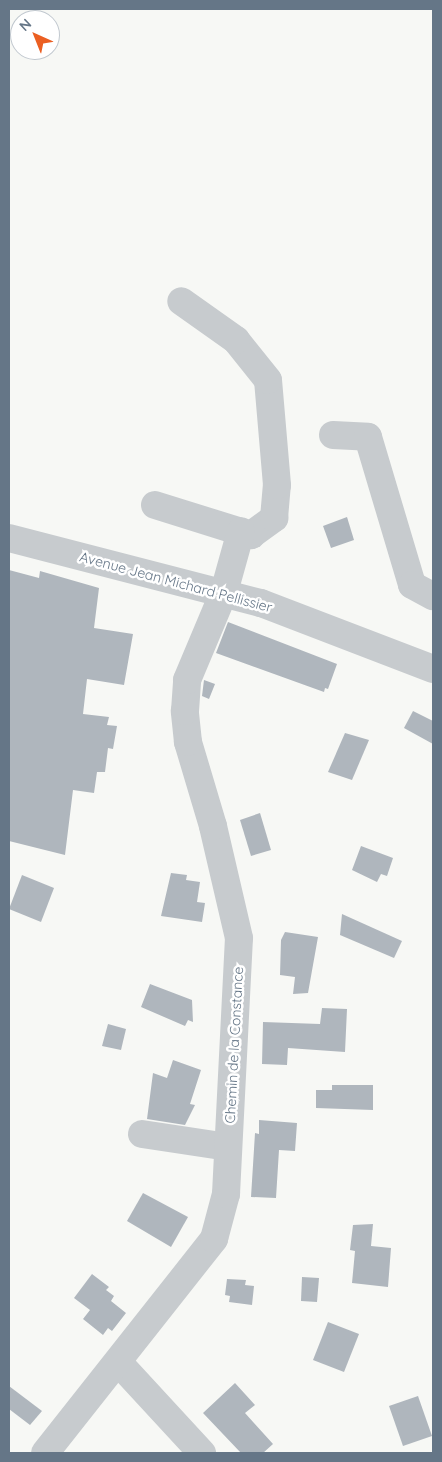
<!DOCTYPE html>
<html>
<head>
<meta charset="utf-8">
<style>
	body { margin:0 }
	#map { position:relative; width:442px; height:1462px; overflow:hidden; background:#f7f8f5; font-family:Quicksand,sans-serif }
	div>[style] { position:absolute }
	.building>* { inset:0; background:#afb6bd }
	.minor>* { height:28px; margin:-14px; padding:0 14px; transform-origin:14px; border-radius:14px; background:#c7cbce }
	span { translate:-50% -50%; white-space:nowrap; text-align:center; line-height:1.15; -webkit-text-stroke:5px #fff; paint-order:stroke }
	.street-label { font-size:14px; color:#657687 }
	.frame { position:absolute; inset:0; border:10px solid #657687; pointer-events:none }
	.north { position:absolute; left:10px; top:10px; width:50px; height:50px; box-sizing:border-box; background:#fff; border:1px solid #c1c8cf; border-radius:50%; rotate:316deg; font-size:14px; font-weight:700; line-height:20px; text-align:center; color:#657687 }
	.north::after { content:''; display:block; margin:auto; width:18px; height:22px; background:#eb5f22; clip-path:polygon(50% 0,100% 100%,50% 72%,0 100%) }
</style>
</head>
<body>
<div id="map">
	<div class="building">
		<div style="clip-path:polygon(347px 517px,354px 540px,331px 548px,323px 526px)"></div>
		<div style="clip-path:polygon(9px 570px,39px 578px,40px 571px,99px 588px,94px 628px,133px 634px,124px 685px,87px 679px,83px 714px,109px 717px,107px 725px,117px 726px,113px 749px,108px 748px,105px 772px,97px 772px,94px 793px,73px 790px,65px 855px,9px 841px)"></div>
		<div style="clip-path:polygon(228px 622px,337px 664px,328px 689px,325px 688px,324px 692px,216px 653px)"></div>
		<div style="clip-path:polygon(204px 680px,215px 684px,209px 699px,202px 696px)"></div>
		<div style="clip-path:polygon(413px 711px,433px 721px,433px 744px,404px 728px)"></div>
		<div style="clip-path:polygon(345px 733px,369px 740px,352px 780px,328px 772px)"></div>
		<div style="clip-path:polygon(260px 813px,271px 850px,251px 856px,240px 820px)"></div>
		<div style="clip-path:polygon(361px 846px,393px 858px,387px 876px,381px 874px,377px 882px,352px 870px)"></div>
		<div style="clip-path:polygon(171px 873px,187px 875px,186px 880px,200px 882px,197px 902px,205px 903px,202px 922px,161px 916px)"></div>
		<div style="clip-path:polygon(22px 875px,54px 888px,41px 922px,9px 909px)"></div>
		<div style="clip-path:polygon(342px 914px,402px 941px,394px 958px,340px 935px)"></div>
		<div style="clip-path:polygon(285px 932px,318px 937px,308px 993px,293px 994px,295px 977px,280px 975px,281px 940px)"></div>
		<div style="clip-path:polygon(150px 984px,192px 1000px,193px 1022px,188px 1020px,185px 1026px,141px 1007px)"></div>
		<div style="clip-path:polygon(322px 1008px,347px 1009px,345px 1052px,288px 1048px,287px 1065px,262px 1064px,263px 1022px,320px 1024px)"></div>
		<div style="clip-path:polygon(108px 1024px,126px 1029px,121px 1050px,102px 1046px)"></div>
		<div style="clip-path:polygon(173px 1060px,201px 1070px,190px 1104px,195px 1105px,185px 1125px,147px 1119px,153px 1073px,167px 1078px)"></div>
		<div style="clip-path:polygon(332px 1085px,373px 1085px,373px 1110px,316px 1108px,316px 1090px,332px 1090px)"></div>
		<div style="clip-path:polygon(259px 1120px,297px 1123px,295px 1151px,279px 1150px,276px 1198px,251px 1197px,255px 1133px,259px 1134px)"></div>
		<div style="clip-path:polygon(143px 1193px,188px 1217px,171px 1247px,127px 1221px)"></div>
		<div style="clip-path:polygon(373px 1224px,371px 1246px,391px 1248px,388px 1287px,352px 1283px,355px 1251px,350px 1250px,353px 1225px)"></div>
		<div style="clip-path:polygon(92px 1274px,109px 1287px,106px 1290px,114px 1296px,111px 1301px,126px 1313px,112px 1331px,108px 1328px,103px 1335px,83px 1319px,90px 1310px,74px 1298px)"></div>
		<div style="clip-path:polygon(302px 1277px,319px 1278px,317px 1302px,301px 1301px)"></div>
		<div style="clip-path:polygon(227px 1279px,246px 1280px,245px 1285px,254px 1286px,252px 1305px,229px 1302px,230px 1296px,225px 1295px)"></div>
		<div style="clip-path:polygon(328px 1322px,359px 1334px,344px 1372px,313px 1360px)"></div>
		<div style="clip-path:polygon(235px 1383px,255px 1405px,245px 1413px,273px 1444px,263px 1453px,241px 1453px,203px 1413px)"></div>
		<div style="clip-path:polygon(9px 1386px,42px 1411px,30px 1425px,9px 1409px)"></div>
		<div style="clip-path:polygon(418px 1396px,432px 1436px,403px 1446px,389px 1406px)"></div>
	</div>
	<div class="minor">
		<div style="left:333px;top:435px;width:35px;rotate:3deg"></div>
		<div style="left:368px;top:437px;width:154px;rotate:73.4deg"></div>
		<div style="left:412px;top:585px;width:24px;rotate:28deg"></div>
		<div style="left:155px;top:505px;width:101px;rotate:17.4deg"></div>
		<div style="left:251px;top:535px;width:29px;rotate:-36deg"></div>
		<div style="left:274px;top:518px;width:33px;rotate:-85deg"></div>
		<div style="left:277px;top:485px;width:105px;rotate:-94.9deg"></div>
		<div style="left:268px;top:380px;width:51px;rotate:-128.7deg"></div>
		<div style="left:236px;top:340px;width:67px;rotate:-144.7deg"></div>
		<div style="left:9px;top:538px;width:260px;rotate:14.5deg"></div>
		<div style="left:261px;top:603px;width:184px;rotate:21deg"></div>
		<div style="left:142px;top:1134px;width:87px;rotate:8.6deg"></div>
		<div style="left:118px;top:1362px;width:124px;rotate:47.3deg"></div>
		<div style="left:45px;top:1453px;width:273px;rotate:-51.7deg"></div>
		<div style="left:214px;top:1239px;width:47px;rotate:-75.1deg"></div>
		<div style="left:226px;top:1194px;width:256px;rotate:-87.1deg"></div>
		<div style="left:239px;top:938px;width:115px;rotate:-103.1deg"></div>
		<div style="left:213px;top:826px;width:88px;rotate:-106.6deg"></div>
		<div style="left:188px;top:742px;width:31px;rotate:-96deg"></div>
		<div style="left:185px;top:711px;width:31px;rotate:-86deg"></div>
		<div style="left:187px;top:680px;width:95px;rotate:-67.2deg"></div>
		<div style="left:224px;top:592px;width:63px;rotate:-74.4deg"></div>
	</div>
	<div class="street-label">
		<span style="left:176px;top:582px;rotate:15deg">Avenue Jean Michard Pellissier</span>
		<span style="left:234px;top:1045px;rotate:-87deg">Chemin de la Constance</span>
	</div>
	<div class="frame"></div>
	<div class="north">N</div>
</div>
</body>
</html>
